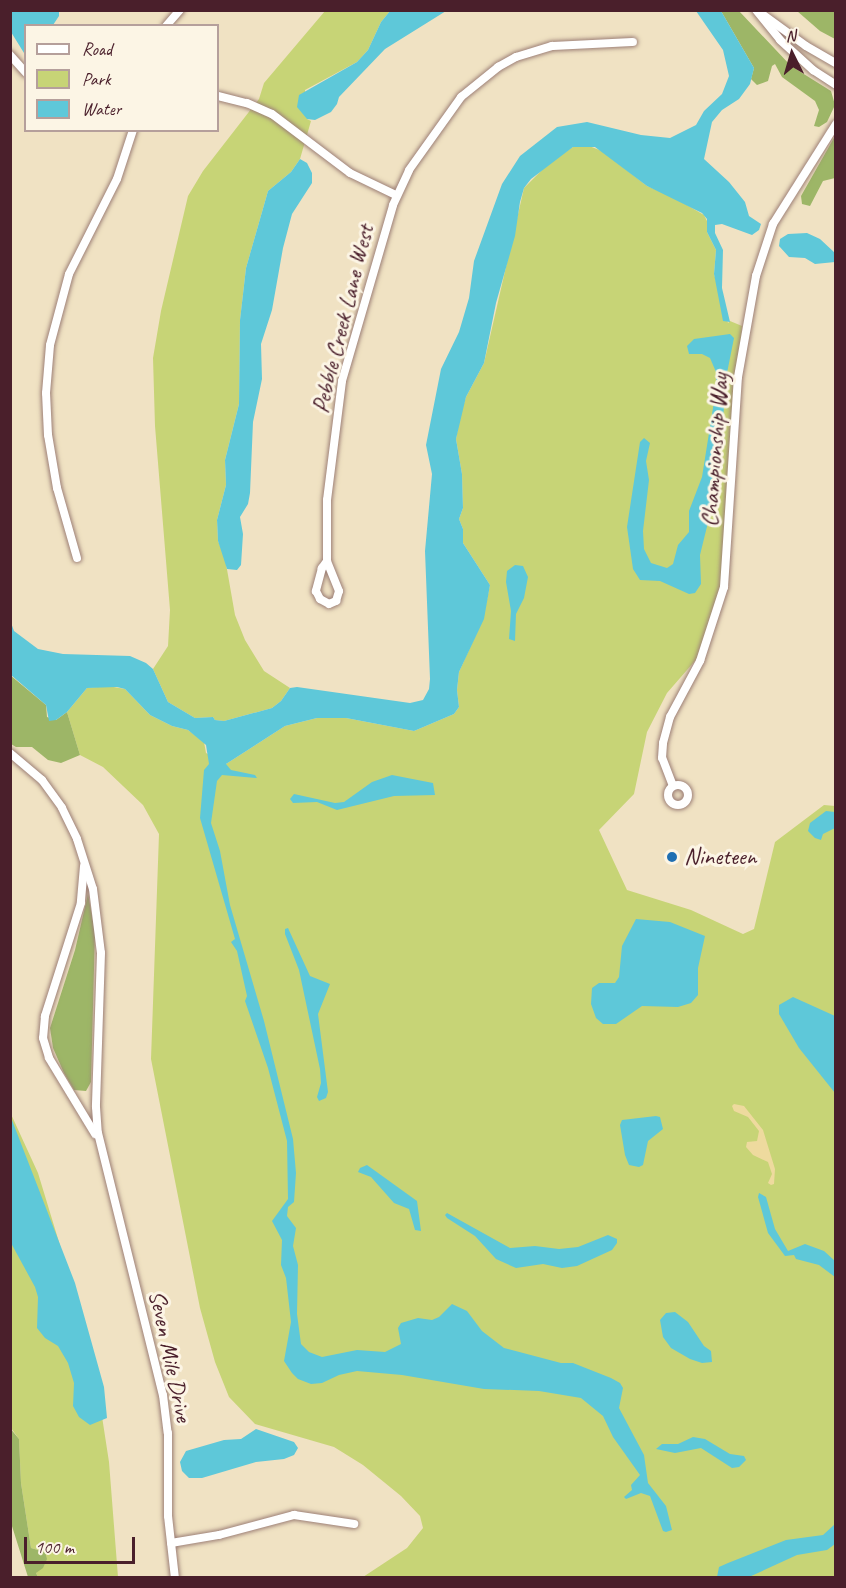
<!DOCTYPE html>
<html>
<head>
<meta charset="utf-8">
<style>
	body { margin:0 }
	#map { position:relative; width:846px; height:1588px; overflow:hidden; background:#f0e2c3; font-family:Caveat,sans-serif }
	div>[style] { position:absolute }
	.green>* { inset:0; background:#c7d476 }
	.forest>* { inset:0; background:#9db667 }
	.sand>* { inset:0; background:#eeda9e }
	.water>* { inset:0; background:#5ec8d9 }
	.roads { filter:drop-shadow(0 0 2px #9d8077) drop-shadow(0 0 2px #9d8077) }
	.street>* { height:8px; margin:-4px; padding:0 4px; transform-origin:4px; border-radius:4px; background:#fff }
	.street>.ring { margin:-4px; padding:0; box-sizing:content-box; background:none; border:8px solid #fff; border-radius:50% }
	.dots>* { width:16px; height:16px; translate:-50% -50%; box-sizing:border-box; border:3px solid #fcf5e5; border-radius:50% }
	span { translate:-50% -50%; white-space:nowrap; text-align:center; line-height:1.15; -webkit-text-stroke:6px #fcf5e5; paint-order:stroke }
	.street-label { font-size:24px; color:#4a1f2b }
	.poi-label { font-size:24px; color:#4a1f2b }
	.left { translate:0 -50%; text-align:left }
	.frame { position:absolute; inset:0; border:12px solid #4a1f2b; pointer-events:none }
	.legend { position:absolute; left:24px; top:24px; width:195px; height:108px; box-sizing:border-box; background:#fcf5e5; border:2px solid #b59f9b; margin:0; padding:8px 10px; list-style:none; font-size:18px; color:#4a1f2b }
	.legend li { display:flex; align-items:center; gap:12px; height:30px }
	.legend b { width:30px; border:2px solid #b59f9b }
	.north { position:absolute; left:762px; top:24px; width:60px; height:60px; -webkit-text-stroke:4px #fcf5e5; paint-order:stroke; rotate:355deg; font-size:16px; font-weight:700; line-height:24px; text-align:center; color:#4a1f2b }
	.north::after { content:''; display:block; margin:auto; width:21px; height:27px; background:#4a1f2b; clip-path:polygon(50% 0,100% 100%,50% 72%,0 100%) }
	.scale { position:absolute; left:24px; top:1537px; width:111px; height:27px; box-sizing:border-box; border:3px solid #4a1f2b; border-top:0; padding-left:8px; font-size:18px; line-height:21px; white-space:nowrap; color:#4a1f2b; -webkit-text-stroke:4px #fcf5e5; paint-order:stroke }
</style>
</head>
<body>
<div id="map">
	<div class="green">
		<div style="clip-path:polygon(325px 11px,390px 11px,381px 22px,368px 50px,357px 62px,305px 90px,307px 119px,311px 121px,300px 159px,291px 172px,268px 191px,246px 268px,240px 320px,239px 404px,225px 460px,226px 485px,217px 520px,218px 541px,225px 558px,235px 615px,245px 640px,264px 671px,290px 688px,281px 701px,272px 708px,224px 721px,215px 720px,213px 717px,195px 718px,168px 702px,153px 669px,168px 646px,170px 610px,155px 426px,153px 358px,161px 311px,188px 196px,203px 171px,259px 99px,264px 83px)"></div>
		<div style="clip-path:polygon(573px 147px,589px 146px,602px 151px,647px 186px,673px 197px,704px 215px,707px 221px,707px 232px,716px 250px,714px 274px,728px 323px,730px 321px,742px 326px,730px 534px,717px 611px,707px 647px,667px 693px,647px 732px,634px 794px,599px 830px,627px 890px,691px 910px,743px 934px,754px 929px,775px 842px,824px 805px,835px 806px,835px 1577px,363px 1577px,407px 1548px,423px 1528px,420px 1516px,401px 1496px,363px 1465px,334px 1447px,255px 1424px,229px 1397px,215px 1362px,200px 1308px,151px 1059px,159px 834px,143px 805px,103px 767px,80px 755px,67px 712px,87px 688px,108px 686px,125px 689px,150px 715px,172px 726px,188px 730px,204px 742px,206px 753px,226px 764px,285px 726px,317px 718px,346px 718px,414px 731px,454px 714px,459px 707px,457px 690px,459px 672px,483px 619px,490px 585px,463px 543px,463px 529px,459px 519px,463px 508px,462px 474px,456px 439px,460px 416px,466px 397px,484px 363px,524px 188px,550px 162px)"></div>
		<div style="clip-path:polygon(10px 1112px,38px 1173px,76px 1298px,97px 1384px,109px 1462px,118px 1577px,38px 1577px,36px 1573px,45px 1552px,31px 1548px,21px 1483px,19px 1439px,11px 1428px)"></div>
	</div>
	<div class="forest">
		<div style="clip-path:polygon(721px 11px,739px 11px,791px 66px,831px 91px,835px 105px,827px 122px,819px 127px,814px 126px,819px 110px,815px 101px,782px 77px,775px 64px,772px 66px,768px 81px,757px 85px,751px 79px,754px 68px)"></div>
		<div style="clip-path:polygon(797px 11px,835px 11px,835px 39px,820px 31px)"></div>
		<div style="clip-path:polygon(835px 136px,835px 178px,823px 181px,810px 206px,802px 204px,801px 196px)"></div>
		<div style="clip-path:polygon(10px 675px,46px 705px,47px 717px,56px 720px,67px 712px,80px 755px,61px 763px,48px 760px,32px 747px,16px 747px,11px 744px)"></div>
		<div style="clip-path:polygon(88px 894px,95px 932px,91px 1082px,86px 1091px,74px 1090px,64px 1073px,53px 1048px,50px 1028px,75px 950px)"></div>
		<div style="clip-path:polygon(10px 1428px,19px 1439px,21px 1483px,31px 1548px,45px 1552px,47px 1559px,43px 1568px,36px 1573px,38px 1577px,28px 1577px,11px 1523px)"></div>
	</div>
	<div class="sand">
		<div style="clip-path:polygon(734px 1104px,744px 1106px,763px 1130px,775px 1169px,774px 1184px,771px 1185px,768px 1183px,772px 1174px,768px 1162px,753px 1155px,746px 1147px,747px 1142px,757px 1141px,759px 1131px,748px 1117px,734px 1111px,732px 1106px)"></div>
	</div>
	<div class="water">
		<div style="clip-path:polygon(10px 11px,59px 11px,59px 16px,53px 25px,26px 26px,24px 53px,11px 32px)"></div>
		<div style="clip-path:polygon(390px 11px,446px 11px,385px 49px,339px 97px,337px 104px,331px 112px,315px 120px,307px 119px,297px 107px,299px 95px,357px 62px,368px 50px,381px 22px)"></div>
		<div style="clip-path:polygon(696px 11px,721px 11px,754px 68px,750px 84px,739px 99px,722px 110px,712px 122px,704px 159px,729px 182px,745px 202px,749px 216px,761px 224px,759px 230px,752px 235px,722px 224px,715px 225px,715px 233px,723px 250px,722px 288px,730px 322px,723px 321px,714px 274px,716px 250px,707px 232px,707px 219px,702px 213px,647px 186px,595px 147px,573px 147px,531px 179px,524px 188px,520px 202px,515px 236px,496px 303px,484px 363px,466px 397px,456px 439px,462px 474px,463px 508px,459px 519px,463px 529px,463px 543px,490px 585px,484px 619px,459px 672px,457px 690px,459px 707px,454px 714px,414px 731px,346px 718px,317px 718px,285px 726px,226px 764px,231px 770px,255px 775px,257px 778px,222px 775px,217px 781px,211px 823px,220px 851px,230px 905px,264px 1021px,293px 1139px,296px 1173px,294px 1202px,288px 1207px,287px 1216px,296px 1228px,293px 1246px,298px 1265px,297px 1314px,301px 1344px,309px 1352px,322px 1357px,357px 1350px,385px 1352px,401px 1344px,398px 1328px,401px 1323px,418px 1318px,432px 1320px,439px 1317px,452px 1304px,467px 1311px,482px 1331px,504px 1348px,561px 1363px,573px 1363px,611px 1378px,620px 1383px,623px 1388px,619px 1408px,644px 1455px,648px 1483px,666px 1506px,672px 1530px,666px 1532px,663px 1531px,650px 1496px,641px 1493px,626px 1499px,624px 1497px,632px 1490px,631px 1485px,640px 1475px,613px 1437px,603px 1416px,581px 1398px,539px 1391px,484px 1389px,402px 1375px,357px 1371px,339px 1375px,322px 1383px,311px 1384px,298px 1379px,292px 1373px,284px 1361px,291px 1322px,286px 1278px,281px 1265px,282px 1240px,272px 1221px,288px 1199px,287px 1141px,268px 1068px,245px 1001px,247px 996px,237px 951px,231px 942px,235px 939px,200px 818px,204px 770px,209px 764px,206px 745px,188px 730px,172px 726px,150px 715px,125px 689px,117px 687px,87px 688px,67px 712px,56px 720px,49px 721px,46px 705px,11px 675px,10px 620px,14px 631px,38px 649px,63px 654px,130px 656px,146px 663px,153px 669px,168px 702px,195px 718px,213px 717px,215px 720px,224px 721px,272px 708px,281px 701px,290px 688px,297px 687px,410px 703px,423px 700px,429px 689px,430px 679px,425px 551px,432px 474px,426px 445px,441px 369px,459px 332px,469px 298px,474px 261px,502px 184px,520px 156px,557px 127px,587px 122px,641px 135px,670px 138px,696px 125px,704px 111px,722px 94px,729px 76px,723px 50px)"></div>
		<div style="clip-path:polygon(300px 159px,307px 163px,312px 173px,312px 183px,292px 214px,283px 248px,272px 310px,261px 344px,262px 379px,253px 422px,250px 493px,248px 504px,240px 517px,243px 534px,241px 565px,237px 570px,227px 569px,218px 541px,217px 520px,226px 485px,225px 460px,239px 404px,240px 320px,246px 268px,268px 191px,291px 172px)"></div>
		<div style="clip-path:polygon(807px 233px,820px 239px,835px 253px,835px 262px,815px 264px,805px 258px,789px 257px,779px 246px,780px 239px,788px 234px)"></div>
		<div style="clip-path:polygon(730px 334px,734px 338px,727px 373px,717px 486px,700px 555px,701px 584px,695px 593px,689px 594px,660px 581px,640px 580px,633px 569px,627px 527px,640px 442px,644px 438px,650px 443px,646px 461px,649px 480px,643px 531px,644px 549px,651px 563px,667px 568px,673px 564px,678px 545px,689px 532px,689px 511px,702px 477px,716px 389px,716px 372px,710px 358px,702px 354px,689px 354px,687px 346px,694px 339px)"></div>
		<div style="clip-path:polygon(515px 565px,523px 566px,528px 577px,524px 598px,516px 614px,515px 641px,509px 639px,511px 611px,506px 582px,507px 571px)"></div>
		<div style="clip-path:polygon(392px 775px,433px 783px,435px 795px,394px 796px,337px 810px,317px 802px,293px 803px,290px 799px,294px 794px,335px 803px,344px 802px,372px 782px)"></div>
		<div style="clip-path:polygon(826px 811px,835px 812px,835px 828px,823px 834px,821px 840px,815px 838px,808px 831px,810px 823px)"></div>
		<div style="clip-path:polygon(636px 919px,670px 922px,705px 936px,698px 968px,698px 995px,691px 1003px,678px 1007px,642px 1006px,616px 1024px,603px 1024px,596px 1018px,591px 1004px,592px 988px,599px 983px,615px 983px,619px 977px,622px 946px)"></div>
		<div style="clip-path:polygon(288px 928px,310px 976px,330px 984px,318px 1014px,328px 1092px,326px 1098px,319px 1101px,317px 1097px,321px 1083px,320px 1069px,299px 970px,285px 934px,285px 929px)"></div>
		<div style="clip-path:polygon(793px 997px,835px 1016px,835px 1093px,799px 1048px,779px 1014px,779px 1005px)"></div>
		<div style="clip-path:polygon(10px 1115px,75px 1283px,104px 1387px,107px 1418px,90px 1425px,79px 1417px,73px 1406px,74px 1383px,68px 1363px,58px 1346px,45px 1338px,37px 1328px,38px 1297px,35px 1287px,11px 1243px)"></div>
		<div style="clip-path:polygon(656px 1116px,660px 1117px,663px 1129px,648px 1141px,643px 1165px,639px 1167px,629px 1165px,625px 1155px,620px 1125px,622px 1120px)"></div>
		<div style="clip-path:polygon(367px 1165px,417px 1201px,421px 1231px,415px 1230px,409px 1209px,394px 1203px,371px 1177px,358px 1172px,360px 1168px)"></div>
		<div style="clip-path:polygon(759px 1193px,766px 1197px,775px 1229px,788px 1251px,805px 1244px,824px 1251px,835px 1261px,835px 1277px,819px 1265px,796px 1259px,794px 1255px,785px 1256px,768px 1233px,758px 1197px)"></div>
		<div style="clip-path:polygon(447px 1213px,510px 1248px,535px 1246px,559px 1249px,578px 1247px,608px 1235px,617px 1239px,617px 1243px,612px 1250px,577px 1266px,562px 1268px,543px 1264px,516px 1268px,496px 1259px,475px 1236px,447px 1218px,445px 1215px)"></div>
		<div style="clip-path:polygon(675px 1312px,688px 1322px,704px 1346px,711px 1351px,712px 1362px,702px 1363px,690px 1359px,671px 1348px,663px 1337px,660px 1320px,666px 1313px)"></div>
		<div style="clip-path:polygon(256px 1429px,294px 1442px,298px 1448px,294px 1455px,284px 1459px,256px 1462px,202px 1478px,189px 1478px,182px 1471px,180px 1462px,186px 1451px,224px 1440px,241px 1439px)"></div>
		<div style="clip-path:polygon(693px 1437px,705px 1439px,730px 1454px,744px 1456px,746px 1460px,739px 1467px,732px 1468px,701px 1448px,675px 1453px,656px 1449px,662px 1444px,678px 1444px)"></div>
		<div style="clip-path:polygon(835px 1524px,835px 1544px,827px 1550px,797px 1555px,749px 1577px,717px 1577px,719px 1567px,728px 1563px,786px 1540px,823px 1535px)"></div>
	</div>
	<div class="roads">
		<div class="street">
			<div style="left:756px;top:10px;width:38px;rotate:51deg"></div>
			<div style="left:780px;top:40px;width:45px;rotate:42.3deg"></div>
			<div style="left:813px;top:70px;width:27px;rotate:33deg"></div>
			<div style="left:762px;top:14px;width:54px;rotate:36deg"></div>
			<div style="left:806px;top:46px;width:34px;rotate:30deg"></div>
			<div style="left:166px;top:26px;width:21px;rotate:-49deg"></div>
			<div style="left:10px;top:55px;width:24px;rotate:48deg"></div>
			<div style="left:218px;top:96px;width:30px;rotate:14deg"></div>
			<div style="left:247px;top:103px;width:27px;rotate:24deg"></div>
			<div style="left:272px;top:114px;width:98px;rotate:37.1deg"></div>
			<div style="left:350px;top:173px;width:51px;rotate:25.6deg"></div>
			<div style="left:77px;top:558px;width:73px;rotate:-105.9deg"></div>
			<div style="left:57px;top:488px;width:54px;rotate:-99.6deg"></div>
			<div style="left:48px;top:435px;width:42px;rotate:-92.7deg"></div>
			<div style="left:46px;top:393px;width:48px;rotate:-85.2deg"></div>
			<div style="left:50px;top:345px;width:73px;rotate:-75deg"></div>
			<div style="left:69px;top:274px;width:106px;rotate:-63.2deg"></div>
			<div style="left:117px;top:179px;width:52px;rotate:-71.9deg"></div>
			<div style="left:327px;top:561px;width:9px;rotate:126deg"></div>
			<div style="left:322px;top:568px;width:24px;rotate:105deg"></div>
			<div style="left:316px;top:591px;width:9px;rotate:63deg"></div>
			<div style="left:320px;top:599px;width:10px;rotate:29deg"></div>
			<div style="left:329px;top:604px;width:8px;rotate:-23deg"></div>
			<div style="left:336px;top:601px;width:10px;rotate:-73deg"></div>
			<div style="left:339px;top:591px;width:32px;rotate:-112deg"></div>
			<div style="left:327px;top:561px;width:61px;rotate:-90deg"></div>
			<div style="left:327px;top:500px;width:120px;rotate:-82.8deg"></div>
			<div style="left:342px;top:381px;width:183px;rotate:-73.8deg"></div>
			<div style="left:393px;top:205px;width:38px;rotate:-65deg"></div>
			<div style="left:409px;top:170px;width:90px;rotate:-54.5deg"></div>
			<div style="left:461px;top:97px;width:48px;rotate:-39deg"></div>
			<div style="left:498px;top:67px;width:21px;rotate:-29deg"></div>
			<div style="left:516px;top:57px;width:38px;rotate:-17deg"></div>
			<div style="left:552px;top:46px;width:81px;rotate:-2.8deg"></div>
			<div style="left:10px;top:753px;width:42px;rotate:40.2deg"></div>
			<div style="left:42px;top:780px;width:34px;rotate:54deg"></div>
			<div style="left:62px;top:808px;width:34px;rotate:64deg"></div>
			<div style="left:77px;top:839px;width:52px;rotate:72.3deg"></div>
			<div style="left:93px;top:889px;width:64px;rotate:82.9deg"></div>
			<div style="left:101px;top:953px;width:154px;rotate:91.9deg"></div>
			<div style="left:96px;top:1107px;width:26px;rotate:86deg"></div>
			<div style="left:98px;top:1133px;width:270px;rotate:76.1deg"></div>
			<div style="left:163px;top:1395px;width:38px;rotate:83deg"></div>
			<div style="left:168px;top:1433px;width:83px;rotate:90deg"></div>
			<div style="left:168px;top:1516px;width:62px;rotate:83.6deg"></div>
			<div class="ring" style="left:668px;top:785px;width:12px;height:12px"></div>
			<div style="left:673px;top:786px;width:30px;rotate:-111deg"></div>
			<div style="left:662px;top:758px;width:15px;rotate:-86deg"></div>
			<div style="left:663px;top:743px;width:27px;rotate:-75deg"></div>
			<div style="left:670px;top:717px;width:64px;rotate:-61.8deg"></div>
			<div style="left:700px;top:661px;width:78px;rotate:-72deg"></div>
			<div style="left:724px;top:587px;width:210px;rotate:-86.2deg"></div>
			<div style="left:738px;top:377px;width:103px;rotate:-79.9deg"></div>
			<div style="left:756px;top:276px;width:55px;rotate:-71.9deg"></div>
			<div style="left:773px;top:224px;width:118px;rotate:-57.8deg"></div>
			<div style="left:84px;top:866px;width:37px;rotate:95deg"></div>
			<div style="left:81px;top:903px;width:119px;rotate:107.7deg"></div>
			<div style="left:45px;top:1016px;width:22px;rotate:95deg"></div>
			<div style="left:43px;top:1038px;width:21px;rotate:73deg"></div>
			<div style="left:49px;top:1058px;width:89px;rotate:58.8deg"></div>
			<div style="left:171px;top:1543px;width:49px;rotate:-9.5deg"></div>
			<div style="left:219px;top:1535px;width:78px;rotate:-14.9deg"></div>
			<div style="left:294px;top:1515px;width:61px;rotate:8.5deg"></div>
		</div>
	</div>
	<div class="dots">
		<div style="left:672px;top:857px;background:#1f6fb2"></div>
	</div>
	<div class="street-label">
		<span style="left:343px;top:319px;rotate:-76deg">Pebble Creek Lane West</span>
		<span style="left:715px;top:450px;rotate:-86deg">Championship Way</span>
		<span style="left:170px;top:1356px;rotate:78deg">Seven Mile Drive</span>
	</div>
	<div class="poi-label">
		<span class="left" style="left:684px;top:857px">Nineteen</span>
	</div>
	<div class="frame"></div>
	<ul class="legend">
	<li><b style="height:8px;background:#fff"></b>Road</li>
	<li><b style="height:16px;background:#c7d476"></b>Park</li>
	<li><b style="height:16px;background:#5ec8d9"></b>Water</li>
	</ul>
	<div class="north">N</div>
	<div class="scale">100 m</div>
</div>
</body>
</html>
